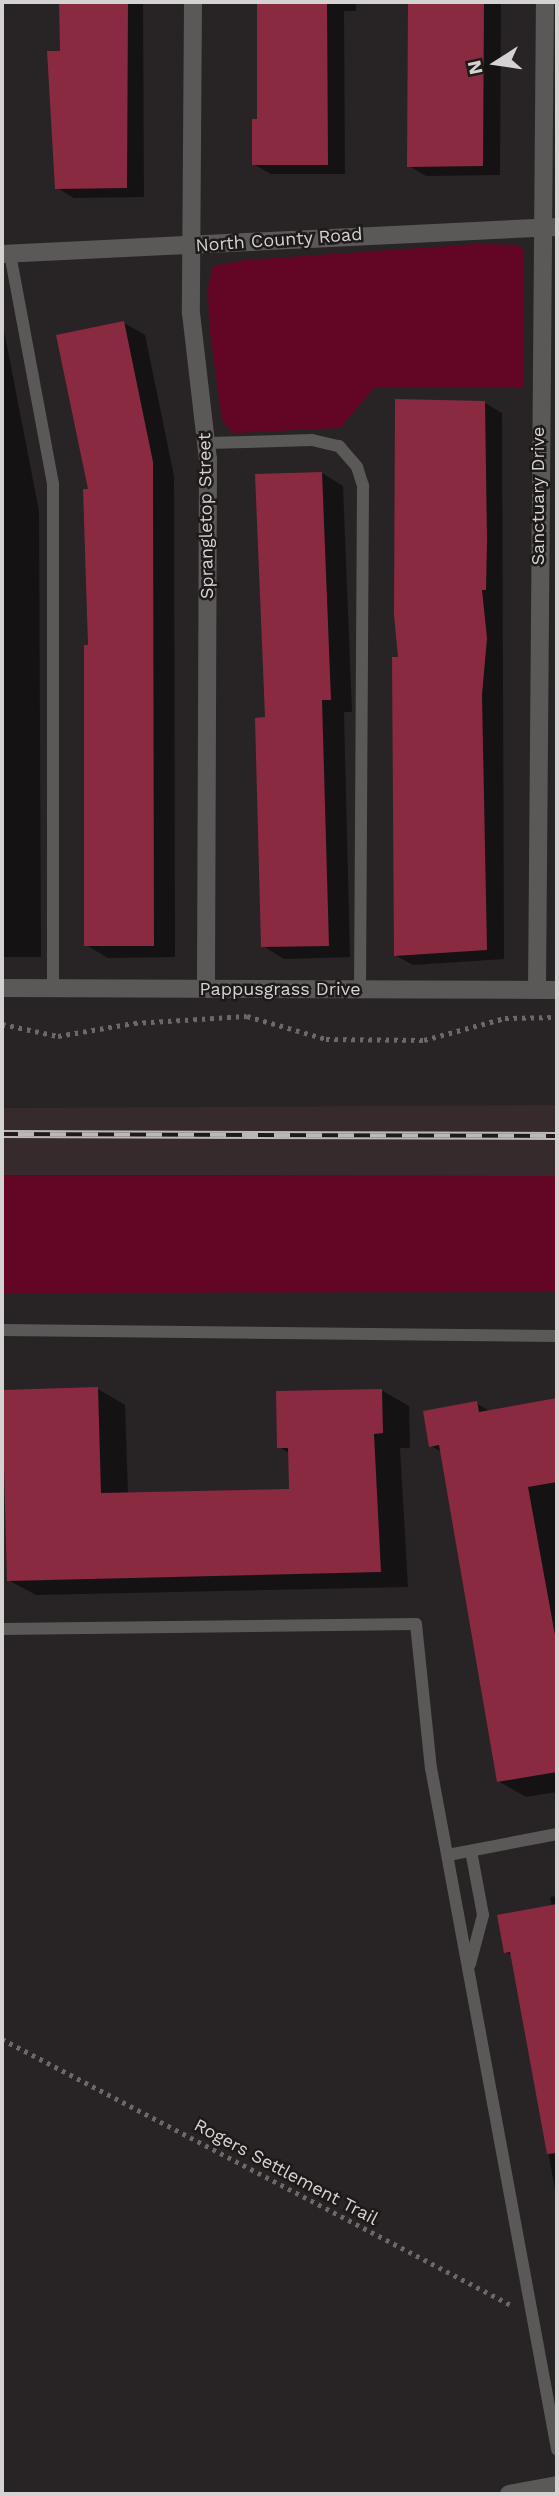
<!DOCTYPE html>
<html>
<head>
<meta charset="utf-8">
<style>
	body { margin:0 }
	#map { position:relative; width:559px; height:2496px; overflow:hidden; background:#282324; font-family:"Work Sans",sans-serif }
	div>[style] { position:absolute }
	.built>* { inset:0; background:#362a2c }
	.green>* { inset:0; background:#630525 }
	.shadow>* { inset:0; background:#0007 }
	.building>* { inset:0; background:#892a41 }
	.path>* { height:4.5px; margin-top:-2.25px; transform-origin:0; background:repeating-linear-gradient(90deg,#6c6868 0 3.5px,transparent 0 8.5px) }
	.lane>* { height:12px; margin:-6px; padding:0 6px; transform-origin:6px; border-radius:6px; background:#5b5858 }
	.street>* { height:18px; margin:-9px; padding:0 9px; transform-origin:9px; border-radius:9px; background:#5b5858 }
	.rail>* { height:8px; margin-top:-4px; transform-origin:0; background:repeating-linear-gradient(90deg,#1e1a1a 0 16px,#bcb8b8 0 32px); box-sizing:border-box; border-block:2px solid #bcb8b8 }
	span { translate:-50% -50%; white-space:nowrap; text-align:center; line-height:1.15; -webkit-text-stroke:5px #1e1a1a; paint-order:stroke }
	.street-label { font-size:18px; color:#d5d2d2 }
	.frame { position:absolute; inset:0; border:4px solid #d5d2d2; pointer-events:none }
	.north { position:absolute; left:461px; top:28px; width:70px; height:70px; -webkit-text-stroke:5px #1e1a1a; paint-order:stroke; rotate:258deg; font-size:19px; font-weight:700; line-height:28px; text-align:center; color:#d5d2d2 }
	.north::after { content:''; display:block; margin:auto; width:24px; height:32px; background:#d5d2d2; clip-path:polygon(50% 0,100% 100%,50% 72%,0 100%) }
</style>
</head>
<body>
<div id="map">
	<div class="built">
		<div style="clip-path:polygon(557px 1105px,557px 1176px,2px 1175px,2px 1108px)"></div>
	</div>
	<div class="green">
		<div style="clip-path:polygon(477px 244px,519px 245px,524px 252px,523px 387px,374px 388px,340px 428px,233px 433px,222px 420px,209px 325px,208px 287px,213px 266px,245px 260px)"></div>
		<div style="clip-path:polygon(2px 1175px,557px 1176px,557px 1292px,2px 1293px)"></div>
	</div>
	<div class="shadow">
		<div style="clip-path:polygon(60px 2px,143px 2px,144px 197px,74px 198px,57px 188px,49px 52px,62px 52px)"></div>
		<div style="clip-path:polygon(257px 2px,356px 2px,356px 11px,344px 11px,345px 174px,271px 174px,253px 164px,259px 121px)"></div>
		<div style="clip-path:polygon(409px 2px,501px 2px,500px 175px,426px 176px,409px 166px)"></div>
		<div style="clip-path:polygon(2px 320px,39px 511px,41px 957px,2px 957px)"></div>
		<div style="clip-path:polygon(124px 323px,145px 335px,174px 476px,175px 957px,108px 958px,86px 945px,90px 491px)"></div>
		<div style="clip-path:polygon(485px 403px,502px 413px,504px 959px,413px 965px,395px 955px,400px 658px)"></div>
		<div style="clip-path:polygon(322px 473px,343px 486px,352px 712px,344px 712px,350px 957px,284px 959px,263px 946px,267px 719px)"></div>
		<div style="clip-path:polygon(98px 1389px,125px 1405px,128px 1494px,290px 1490px,289px 1453px,279px 1447px,381px 1390px,409px 1406px,410px 1448px,400px 1448px,408px 1587px,36px 1595px,8px 1580px,7px 1436px,2px 1432px,2px 1392px)"></div>
		<div style="clip-path:polygon(557px 1400px,557px 1792px,526px 1797px,498px 1781px,442px 1452px,431px 1446px,476px 1403px,491px 1412px)"></div>
		<div style="clip-path:polygon(557px 1896px,557px 2201px,513px 1956px,505px 1952px,552px 1907px,550px 1897px)"></div>
	</div>
	<div class="building">
		<div style="clip-path:polygon(59px 2px,128px 2px,127px 188px,55px 189px,47px 51px,60px 51px)"></div>
		<div style="clip-path:polygon(257px 2px,327px 2px,328px 165px,252px 165px,252px 119px,257px 119px)"></div>
		<div style="clip-path:polygon(408px 2px,484px 2px,483px 166px,407px 167px)"></div>
		<div style="clip-path:polygon(124px 321px,153px 462px,154px 946px,84px 946px,84px 645px,88px 645px,83px 489px,88px 489px,56px 335px)"></div>
		<div style="clip-path:polygon(395px 399px,485px 401px,487px 540px,486px 590px,482px 590px,487px 638px,482px 695px,487px 950px,394px 956px,392px 657px,398px 657px,394px 615px)"></div>
		<div style="clip-path:polygon(322px 472px,331px 700px,322px 700px,329px 946px,261px 947px,255px 718px,265px 717px,255px 474px)"></div>
		<div style="clip-path:polygon(98px 1387px,101px 1493px,289px 1489px,288px 1448px,277px 1448px,276px 1391px,382px 1389px,383px 1433px,374px 1434px,381px 1572px,7px 1581px,2px 1390px)"></div>
		<div style="clip-path:polygon(557px 1398px,557px 1482px,528px 1487px,557px 1646px,557px 1772px,497px 1782px,439px 1445px,429px 1447px,423px 1411px,477px 1401px,479px 1412px)"></div>
		<div style="clip-path:polygon(557px 1904px,557px 2153px,547px 2154px,510px 1952px,504px 1953px,497px 1915px)"></div>
	</div>
	<div class="path">
		<div style="left:2px;top:1024px;width:57px;rotate:12.1deg"></div>
		<div style="left:58px;top:1036px;width:77px;rotate:-9.7deg"></div>
		<div style="left:134px;top:1023px;width:113px;rotate:-3.5deg"></div>
		<div style="left:247px;top:1016px;width:82px;rotate:16.2deg"></div>
		<div style="left:326px;top:1039px;width:98px;rotate:0.6deg"></div>
		<div style="left:424px;top:1040px;width:84px;rotate:-15.2deg"></div>
		<div style="left:505px;top:1018px;width:52px;rotate:-1.1deg"></div>
		<div style="left:2px;top:2039px;width:577px;rotate:27.59deg"></div>
	</div>
	<div class="lane">
		<div style="left:10px;top:254px;width:234px;rotate:79.4deg"></div>
		<div style="left:53px;top:484px;width:504px;rotate:90deg"></div>
		<div style="left:207px;top:443px;width:105px;rotate:-1.6deg"></div>
		<div style="left:312px;top:440px;width:28px;rotate:13deg"></div>
		<div style="left:339px;top:446px;width:28px;rotate:49deg"></div>
		<div style="left:357px;top:467px;width:20px;rotate:72deg"></div>
		<div style="left:363px;top:486px;width:503px;rotate:90.34deg"></div>
		<div style="left:2px;top:1330px;width:555px;rotate:0.62deg"></div>
		<div style="left:2px;top:1629px;width:414px;rotate:-0.7deg"></div>
		<div style="left:416px;top:1624px;width:145px;rotate:84.1deg"></div>
		<div style="left:431px;top:1768px;width:693px;rotate:79.52deg"></div>
		<div style="left:448px;top:1855px;width:111px;rotate:-10.9deg"></div>
		<div style="left:470px;top:1964px;width:51px;rotate:-75.1deg"></div>
		<div style="left:483px;top:1915px;width:65px;rotate:-100.6deg"></div>
	</div>
	<div class="street">
		<div style="left:193px;top:2px;width:311px;rotate:90.4deg"></div>
		<div style="left:191px;top:313px;width:147px;rotate:83.4deg"></div>
		<div style="left:208px;top:459px;width:530px;rotate:90.22deg"></div>
		<div style="left:2px;top:254px;width:556px;rotate:-2.79deg"></div>
		<div style="left:2px;top:988px;width:555px;rotate:0.21deg"></div>
		<div style="left:537px;top:990px;width:988px;rotate:-89.54deg"></div>
		<div style="left:509px;top:2494px;width:49px;rotate:-10.6deg"></div>
	</div>
	<div class="rail">
		<div style="left:2px;top:1134px;width:555px;rotate:0.21deg"></div>
	</div>
	<div class="street-label">
		<span style="left:279px;top:240px;rotate:-4deg">North County Road</span>
		<span style="left:538px;top:496px;rotate:-90deg">Sanctuary Drive</span>
		<span style="left:206px;top:516px;rotate:-91deg">Sprangletop Street</span>
		<span style="left:280px;top:989px">Pappusgrass Drive</span>
		<span style="left:286px;top:2172px;rotate:28deg">Rogers Settlement Trail</span>
	</div>
	<div class="frame"></div>
	<div class="north">N</div>
</div>
</body>
</html>
